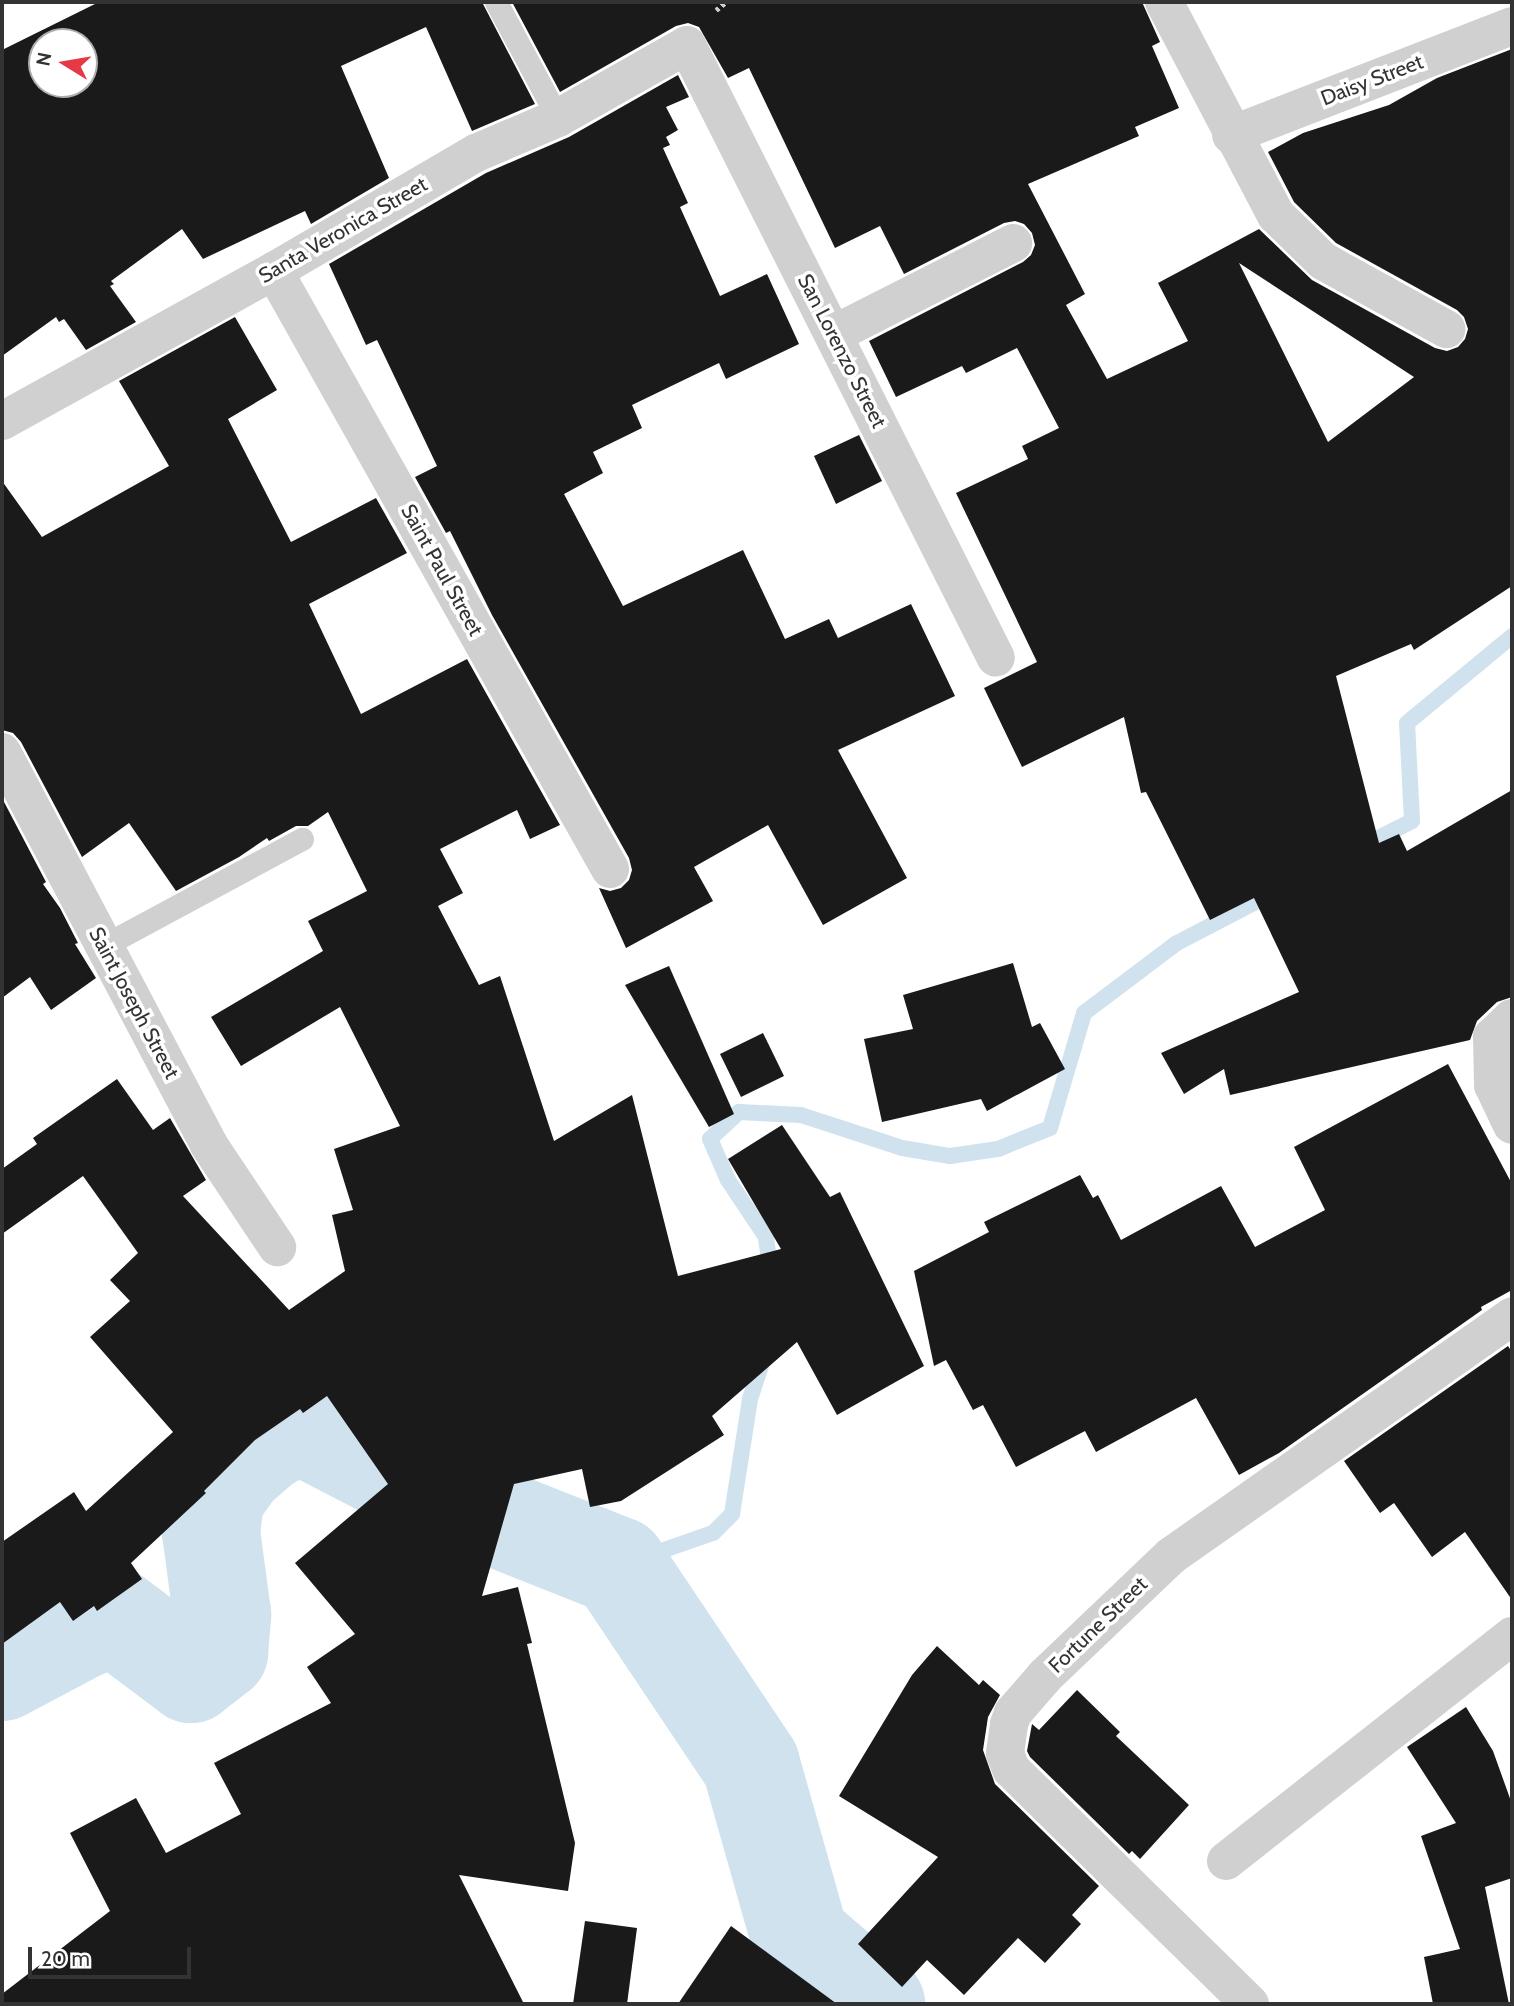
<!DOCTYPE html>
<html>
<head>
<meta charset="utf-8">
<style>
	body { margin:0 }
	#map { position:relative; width:1514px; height:2006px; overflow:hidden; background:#fff; font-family:Cabin,sans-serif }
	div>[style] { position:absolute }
	.stream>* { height:16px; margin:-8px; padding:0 8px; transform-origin:8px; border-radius:8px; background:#cfe2ee }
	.river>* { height:98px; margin:-49px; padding:0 49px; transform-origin:49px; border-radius:49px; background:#cfe2ee }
	.building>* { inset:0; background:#1a1a1a }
	.path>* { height:4.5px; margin-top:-2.25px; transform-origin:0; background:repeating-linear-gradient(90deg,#cdcdcd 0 3.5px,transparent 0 7px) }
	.service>* { height:23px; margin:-11.5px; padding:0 11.5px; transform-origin:11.5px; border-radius:11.5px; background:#d0d0d0 }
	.minor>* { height:38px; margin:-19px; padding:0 19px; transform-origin:19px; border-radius:19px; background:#d0d0d0 }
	span { translate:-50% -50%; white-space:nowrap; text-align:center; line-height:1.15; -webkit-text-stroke:7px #fff; paint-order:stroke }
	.street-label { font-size:21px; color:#333 }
	.frame { position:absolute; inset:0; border:4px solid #333; pointer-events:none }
	.north { position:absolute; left:28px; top:28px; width:70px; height:70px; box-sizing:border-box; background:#fff; border:2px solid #adadad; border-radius:50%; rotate:281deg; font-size:19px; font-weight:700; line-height:28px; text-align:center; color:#333 }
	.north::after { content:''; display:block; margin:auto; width:24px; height:32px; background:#e63946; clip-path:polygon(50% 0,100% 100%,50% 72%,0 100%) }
	.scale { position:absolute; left:28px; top:1947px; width:163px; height:32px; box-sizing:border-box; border:4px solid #333; border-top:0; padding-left:9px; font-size:21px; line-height:24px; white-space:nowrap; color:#333; -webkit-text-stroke:5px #fff; paint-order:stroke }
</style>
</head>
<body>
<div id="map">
	<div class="stream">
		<div style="left:1361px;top:847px;width:57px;rotate:-27deg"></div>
		<div style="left:1412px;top:821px;width:98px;rotate:-92.9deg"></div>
		<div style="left:1407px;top:723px;width:136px;rotate:-39.6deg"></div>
		<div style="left:771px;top:1274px;width:37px;rotate:-98deg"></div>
		<div style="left:766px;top:1237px;width:69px;rotate:-123.7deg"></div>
		<div style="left:728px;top:1180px;width:45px;rotate:-113.7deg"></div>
		<div style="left:710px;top:1139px;width:40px;rotate:-43deg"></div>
		<div style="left:739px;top:1112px;width:62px;rotate:2.8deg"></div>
		<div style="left:801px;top:1115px;width:106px;rotate:18.1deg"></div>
		<div style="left:902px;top:1148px;width:49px;rotate:9.5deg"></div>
		<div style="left:950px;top:1156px;width:49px;rotate:-8.3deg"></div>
		<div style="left:998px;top:1149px;width:56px;rotate:-22deg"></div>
		<div style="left:1050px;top:1128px;width:120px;rotate:-73.5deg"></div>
		<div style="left:1084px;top:1013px;width:116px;rotate:-37deg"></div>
		<div style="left:1177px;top:943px;width:108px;rotate:-27.5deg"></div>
		<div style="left:618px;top:1566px;width:101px;rotate:-19.2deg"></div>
		<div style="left:713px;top:1533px;width:27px;rotate:-45deg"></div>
		<div style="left:732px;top:1514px;width:116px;rotate:-81.1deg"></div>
		<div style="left:750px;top:1399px;width:44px;rotate:-71.6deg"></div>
	</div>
	<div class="river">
		<div style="left:2px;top:1672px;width:89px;rotate:-28deg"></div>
		<div style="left:81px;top:1630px;width:36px;rotate:-21deg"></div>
		<div style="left:115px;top:1617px;width:95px;rotate:36.9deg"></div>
		<div style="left:191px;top:1674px;width:36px;rotate:-38deg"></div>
		<div style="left:219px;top:1652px;width:38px;rotate:-85deg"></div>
		<div style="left:222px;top:1614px;width:83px;rotate:-97.6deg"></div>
		<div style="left:211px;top:1532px;width:34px;rotate:-83deg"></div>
		<div style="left:215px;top:1498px;width:37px;rotate:-55deg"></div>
		<div style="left:236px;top:1468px;width:35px;rotate:-41deg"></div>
		<div style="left:262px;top:1445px;width:42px;rotate:-30.3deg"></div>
		<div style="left:298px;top:1424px;width:144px;rotate:27.3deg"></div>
		<div style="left:426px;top:1490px;width:206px;rotate:21.6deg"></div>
		<div style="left:618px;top:1566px;width:239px;rotate:56.2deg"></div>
		<div style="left:751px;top:1765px;width:180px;rotate:74.2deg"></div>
		<div style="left:800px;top:1938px;width:101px;rotate:41deg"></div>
	</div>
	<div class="building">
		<div style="clip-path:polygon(evenodd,99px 2px,482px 2px,535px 104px,472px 131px,426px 27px,341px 66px,389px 178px,311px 224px,305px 211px,203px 259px,182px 229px,111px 281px,114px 284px,110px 286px,136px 322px,86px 350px,64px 319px,59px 322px,56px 317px,2px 356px,2px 50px,99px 2px,42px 42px,84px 42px,84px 84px,42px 84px,42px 42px)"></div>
		<div style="clip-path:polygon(evenodd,512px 2px,1142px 2px,1160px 42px,1152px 46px,1179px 108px,1135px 127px,1139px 136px,1028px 184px,1085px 294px,1066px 305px,1107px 379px,1188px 341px,1158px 283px,1259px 229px,1312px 280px,1435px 348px,1447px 351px,1458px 347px,1465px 339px,1468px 329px,1464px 317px,1457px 310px,1336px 243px,1294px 202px,1268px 152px,1303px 133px,1389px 105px,1437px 78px,1512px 49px,1512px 586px,1414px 650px,1411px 644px,1336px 676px,1379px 843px,1399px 834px,1407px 851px,1512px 790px,1512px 997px,1497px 1002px,1477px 1021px,1470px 1040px,1230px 1095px,1224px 1069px,1184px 1094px,1161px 1053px,1299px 992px,1254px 898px,1210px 920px,1146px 792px,1141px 793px,1124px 717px,1022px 767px,984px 688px,1037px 662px,956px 493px,1028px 459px,1022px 446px,1059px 428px,1017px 348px,966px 373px,962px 366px,896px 397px,869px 341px,1023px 262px,1031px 255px,1035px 245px,1032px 233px,1024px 224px,1015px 221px,1004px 223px,904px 274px,880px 226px,835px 248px,749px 68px,728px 78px,699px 27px,688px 23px,676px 26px,560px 92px,512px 2px,1239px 263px,1414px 377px,1328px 442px,1239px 263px)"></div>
		<div style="clip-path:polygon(678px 75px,689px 97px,666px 107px,678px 130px,666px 137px,670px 145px,663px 148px,688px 203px,680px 207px,720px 296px,767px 274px,799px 344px,726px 379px,719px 363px,632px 405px,642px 428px,593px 452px,603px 473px,564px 494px,623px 606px,743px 550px,785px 639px,829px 619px,838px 638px,911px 604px,955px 696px,838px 750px,907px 878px,823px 925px,768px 825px,694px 867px,713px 901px,626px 948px,599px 888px,610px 891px,621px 888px,629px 880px,632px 870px,629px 858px,492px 615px,450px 531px,446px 533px,415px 477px,437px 466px,377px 340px,366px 345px,329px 264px,486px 173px,569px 137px)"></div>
		<div style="clip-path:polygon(235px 317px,277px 390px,228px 419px,291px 542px,376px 498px,407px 553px,309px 604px,361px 714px,467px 659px,560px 825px,530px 839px,517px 810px,440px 849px,463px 893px,438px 906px,479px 985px,500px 976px,554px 1141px,632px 1095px,678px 1276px,781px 1249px,728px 1159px,782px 1125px,830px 1197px,840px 1192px,924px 1366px,837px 1415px,797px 1342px,712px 1416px,724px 1435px,621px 1501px,590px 1507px,582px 1469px,514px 1484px,482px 1596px,518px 1587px,532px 1643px,527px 1644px,575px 1843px,568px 1891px,459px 1875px,524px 2004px,2px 2004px,2px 1994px,110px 1911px,70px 1833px,136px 1798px,166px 1853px,241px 1814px,214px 1763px,331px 1703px,307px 1667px,355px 1634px,295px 1563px,388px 1484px,327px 1396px,303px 1413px,300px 1409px,255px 1440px,204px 1491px,206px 1493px,131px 1563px,142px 1579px,97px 1611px,94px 1606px,73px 1621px,60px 1602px,2px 1644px,2px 1542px,74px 1492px,86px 1511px,173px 1432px,90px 1337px,130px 1301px,110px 1280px,138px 1253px,83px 1176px,2px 1234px,2px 1169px,37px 1144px,33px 1138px,117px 1079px,153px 1130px,170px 1118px,206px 1180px,183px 1196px,289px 1310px,345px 1271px,332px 1215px,353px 1210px,334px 1149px,400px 1126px,340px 1007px,241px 1066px,211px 1017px,323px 951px,308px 921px,367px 891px,328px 812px,308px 826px,296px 826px,269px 841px,267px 838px,239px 857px,176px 891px,129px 823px,82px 857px,21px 742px,13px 733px,2px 730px,2px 481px,42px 537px,169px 466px,119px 381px)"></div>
		<div style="clip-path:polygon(859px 435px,882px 481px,836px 504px,814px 456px)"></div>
		<div style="clip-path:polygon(2px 798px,46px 882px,43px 884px,60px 908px,78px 943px,75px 944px,96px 978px,51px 1010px,30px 977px,2px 998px)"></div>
		<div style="clip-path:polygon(1013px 963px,1032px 1027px,1040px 1023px,1065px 1069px,987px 1111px,981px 1099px,882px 1122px,864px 1039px,913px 1029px,903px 995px)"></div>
		<div style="clip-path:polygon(669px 966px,734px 1114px,709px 1127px,625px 985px)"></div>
		<div style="clip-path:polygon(763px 1033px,784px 1076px,741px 1097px,720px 1054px)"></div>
		<div style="clip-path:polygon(1448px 1064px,1512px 1184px,1512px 1290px,1481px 1307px,1482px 1310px,1279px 1453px,1239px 1475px,1196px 1398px,1096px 1452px,1085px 1431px,1016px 1467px,983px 1405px,973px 1410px,946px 1360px,934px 1366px,914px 1271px,989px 1232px,984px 1222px,1080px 1175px,1093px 1198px,1098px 1195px,1121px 1240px,1221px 1186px,1255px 1247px,1325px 1210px,1294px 1147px)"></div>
		<div style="clip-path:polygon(1508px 1346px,1512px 1352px,1512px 1600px,1465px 1532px,1432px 1557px,1394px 1503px,1380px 1513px,1344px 1461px)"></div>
		<div style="clip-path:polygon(937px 1646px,979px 1685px,983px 1680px,1000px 1695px,988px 1717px,983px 1750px,995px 1784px,1099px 1886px,1072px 1915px,1081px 1924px,1045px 1963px,1018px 1938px,964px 1995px,927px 1960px,902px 1987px,858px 1944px,938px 1857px,839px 1796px,912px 1675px)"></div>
		<div style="clip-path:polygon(1077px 1690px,1120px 1732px,1116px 1736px,1189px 1805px,1140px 1859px,1132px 1851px,1129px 1854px,1030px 1757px,1027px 1751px,1032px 1724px,1039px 1730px)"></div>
		<div style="clip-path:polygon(1466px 1707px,1493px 1751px,1512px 1804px,1512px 1878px,1485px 1887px,1509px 2004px,1433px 2004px,1424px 1957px,1460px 1949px,1421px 1836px,1456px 1823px,1407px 1747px)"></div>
		<div style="clip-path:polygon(585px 1921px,637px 1928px,627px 2004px,573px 2004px)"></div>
		<div style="clip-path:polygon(731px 1926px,837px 2004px,678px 2004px)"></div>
	</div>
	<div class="path">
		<div style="left:716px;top:10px;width:13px;rotate:-39deg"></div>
	</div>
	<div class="service">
		<div style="left:496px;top:2px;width:132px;rotate:61.9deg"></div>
		<div style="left:103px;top:946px;width:226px;rotate:-28.3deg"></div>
	</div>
	<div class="minor">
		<div style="left:1164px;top:2px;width:241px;rotate:62.3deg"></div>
		<div style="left:1276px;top:215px;width:66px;rotate:44.4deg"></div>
		<div style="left:1323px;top:261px;width:141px;rotate:28.9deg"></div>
		<div style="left:1231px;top:135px;width:301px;rotate:-21.2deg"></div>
		<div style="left:274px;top:271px;width:686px;rotate:60.67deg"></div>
		<div style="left:834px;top:334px;width:201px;rotate:-26.9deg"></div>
		<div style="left:2px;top:421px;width:311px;rotate:-28.9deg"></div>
		<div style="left:274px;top:271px;width:234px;rotate:-30.3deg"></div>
		<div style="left:476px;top:153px;width:89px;rotate:-23.1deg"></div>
		<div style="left:558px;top:118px;width:148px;rotate:-29.5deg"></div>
		<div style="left:687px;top:45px;width:686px;rotate:63.25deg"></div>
		<div style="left:2px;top:752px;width:444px;rotate:62.2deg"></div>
		<div style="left:209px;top:1145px;width:123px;rotate:56.3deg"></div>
		<div style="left:1512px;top:1018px;width:28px;rotate:136deg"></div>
		<div style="left:1492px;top:1037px;width:48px;rotate:88.8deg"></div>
		<div style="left:1493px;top:1085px;width:44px;rotate:64.6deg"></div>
		<div style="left:1226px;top:1861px;width:364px;rotate:-38.2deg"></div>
		<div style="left:1250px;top:2004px;width:335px;rotate:-135.5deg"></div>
		<div style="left:1011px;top:1769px;width:17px;rotate:-111deg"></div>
		<div style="left:1005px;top:1753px;width:29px;rotate:-82deg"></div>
		<div style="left:1009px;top:1724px;width:12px;rotate:-70deg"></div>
		<div style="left:1013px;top:1713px;width:49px;rotate:-49.1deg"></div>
		<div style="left:1045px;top:1676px;width:174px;rotate:-43.6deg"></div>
		<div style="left:1171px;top:1556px;width:417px;rotate:-35.1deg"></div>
	</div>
	<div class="street-label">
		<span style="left:1372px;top:80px;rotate:-21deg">Daisy Street</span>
		<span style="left:343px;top:230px;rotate:-30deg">Santa Veronica Street</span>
		<span style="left:842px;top:351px;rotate:63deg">San Lorenzo Street</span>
		<span style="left:442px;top:570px;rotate:61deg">Saint Paul Street</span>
		<span style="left:134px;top:1003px;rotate:62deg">Saint Joseph Street</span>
		<span style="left:1098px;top:1625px;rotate:-44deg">Fortune Street</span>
	</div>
	<div class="frame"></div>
	<div class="north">N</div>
	<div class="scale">20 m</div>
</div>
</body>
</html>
